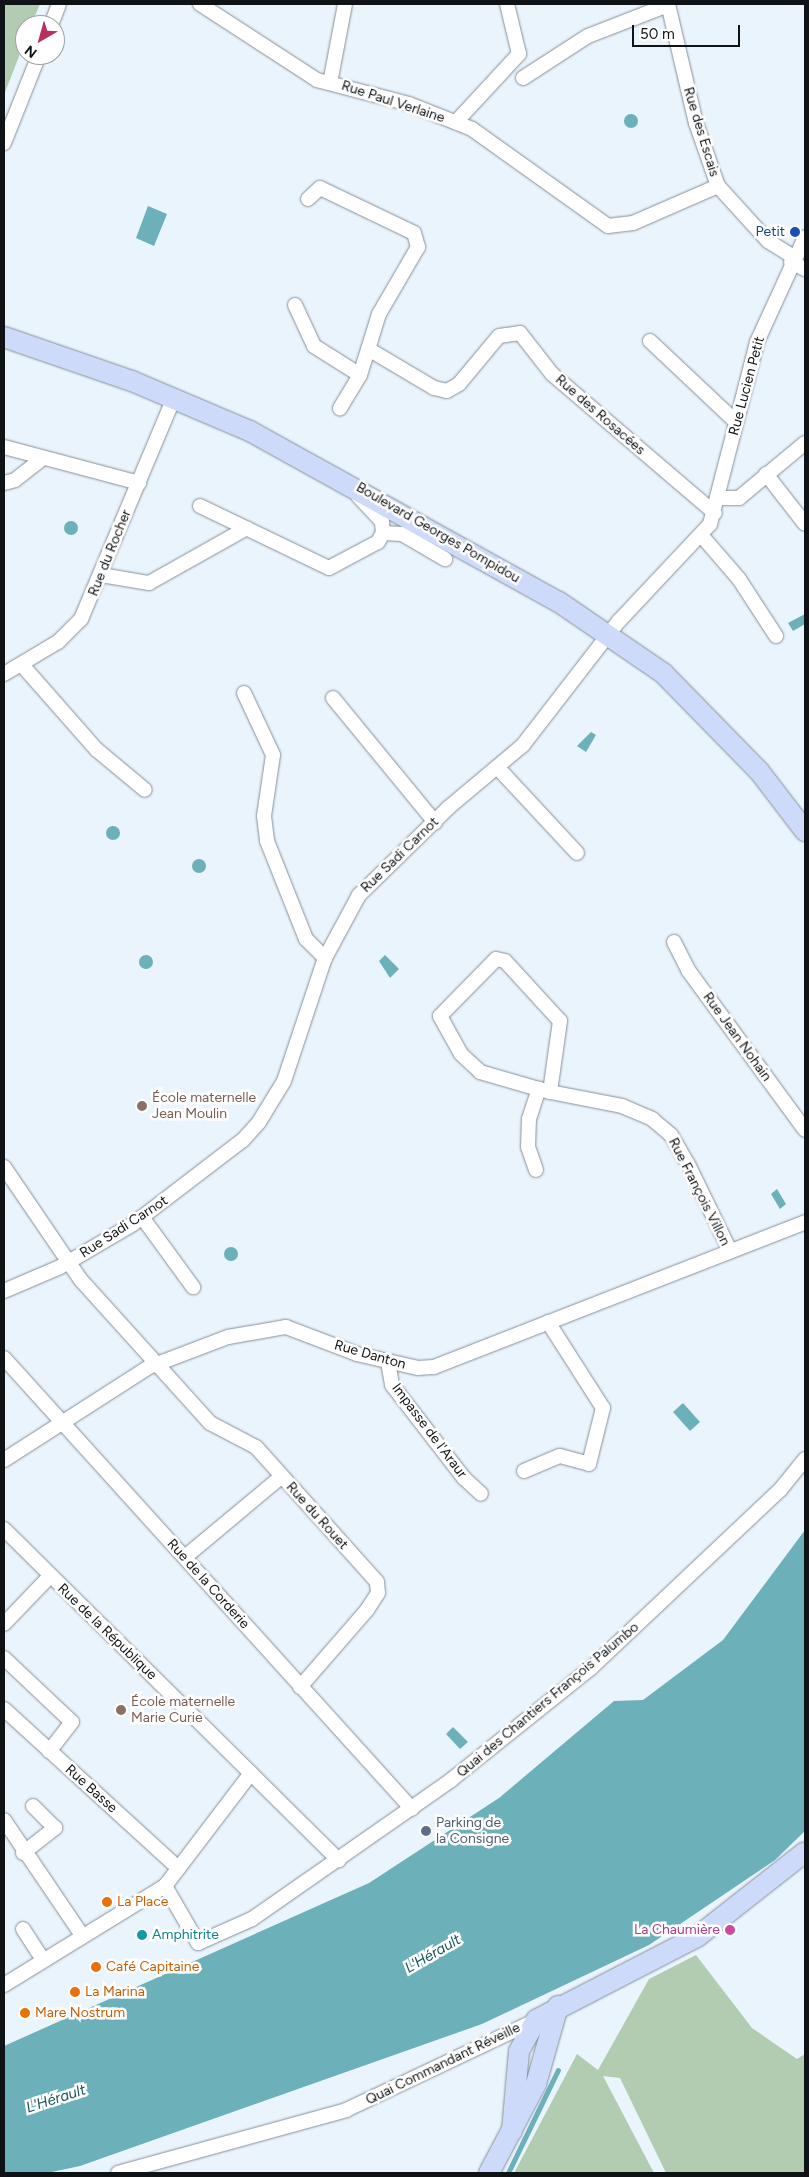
<!DOCTYPE html>
<html>
<head>
<meta charset="utf-8">
<style>
	body { margin:0 }
	#map { position:relative; width:809px; height:2177px; overflow:hidden; background:#eaf4fd; font-family:Figtree,sans-serif }
	div>[style] { position:absolute }
	.green>* { inset:0; background:#b2ccb1 }
	.water>* { inset:0; background:#6cb0ba }
	.round { border-radius:50% }
	.stream>* { height:4.5px; margin:-2.25px; padding:0 2.25px; transform-origin:2.25px; border-radius:2.25px; background:#6cb0ba }
	.roads { filter:drop-shadow(0 0 1px #868f98) drop-shadow(0 0 1px #868f98) }
	.street>* { height:14px; margin:-7px; padding:0 7px; transform-origin:7px; border-radius:7px; background:#fff }
	.secondary>* { height:20px; margin:-10px; padding:0 10px; transform-origin:10px; border-radius:10px; background:#cedafa }
	.dots>* { width:14px; height:14px; translate:-50% -50%; box-sizing:border-box; border:2px solid #fff; border-radius:50% }
	span { translate:-50% -50%; white-space:nowrap; text-align:center; line-height:1.15; -webkit-text-stroke:5px #fff; paint-order:stroke }
	.street-label { font-size:14px; color:#0f1316 }
	.transit-label { font-size:14px; color:#164399 }
	.right { translate:-100% -50%; text-align:right }
	.education-label { font-size:14px; color:#785e54 }
	.left { translate:0 -50%; text-align:left }
	.service-label { font-size:14px; color:#4e5e75 }
	.food-label { font-size:14px; color:#c56008 }
	.hotel-label { font-size:14px; color:#b23c85 }
	.culture-label { font-size:14px; color:#0d838f }
	.water-label { font-size:15px; color:#18545c; font-style:italic }
	.frame { position:absolute; inset:0; border:5px solid #0f1316; pointer-events:none }
	.north { position:absolute; left:15px; top:15px; width:50px; height:50px; box-sizing:border-box; background:#fff; border:1px solid #9fa1a2; border-radius:50%; rotate:218deg; font-size:14px; font-weight:700; line-height:20px; text-align:center; color:#0f1316 }
	.north::after { content:''; display:block; margin:auto; width:18px; height:22px; background:#bb2e62; clip-path:polygon(50% 0,100% 100%,50% 72%,0 100%) }
	.scale { position:absolute; left:632px; top:25px; width:108px; height:22px; box-sizing:border-box; border:2px solid #0f1316; border-top:0; padding-left:6px; font-size:15px; line-height:18px; white-space:nowrap; color:#0f1316; -webkit-text-stroke:4px #fff; paint-order:stroke }
</style>
</head>
<body>
<div id="map">
	<div class="green">
		<div style="clip-path:polygon(4px 4px,40px 4px,31px 25px,25px 25px,25px 41px,4px 95px)"></div>
		<div style="clip-path:polygon(696px 1955px,752px 2028px,797px 2059px,805px 2054px,805px 2173px,666px 2173px,620px 2078px,603px 2076px,654px 2173px,514px 2173px,577px 2054px,598px 2070px,649px 1979px)"></div>
	</div>
	<div class="water">
		<div class="round" style="left:624px;top:114px;width:14px;height:14px"></div>
		<div style="clip-path:polygon(148px 206px,167px 214px,154px 246px,136px 238px)"></div>
		<div class="round" style="left:64px;top:521px;width:14px;height:14px"></div>
		<div style="clip-path:polygon(805px 614px,805px 624px,793px 631px,788px 623px)"></div>
		<div style="clip-path:polygon(591px 732px,596px 735px,586px 752px,577px 746px)"></div>
		<div class="round" style="left:106px;top:826px;width:14px;height:14px"></div>
		<div class="round" style="left:192px;top:859px;width:14px;height:14px"></div>
		<div style="clip-path:polygon(385px 955px,399px 969px,390px 978px,379px 961px)"></div>
		<div class="round" style="left:139px;top:955px;width:14px;height:14px"></div>
		<div style="clip-path:polygon(777px 1189px,786px 1204px,780px 1209px,771px 1194px)"></div>
		<div class="round" style="left:224px;top:1247px;width:14px;height:14px"></div>
		<div style="clip-path:polygon(683px 1403px,700px 1422px,690px 1431px,673px 1412px)"></div>
		<div style="clip-path:polygon(805px 1530px,805px 1831px,775px 1860px,649px 1945px,482px 2024px,80px 2166px,47px 2173px,4px 2173px,4px 2046px,369px 1883px,499px 1798px,614px 1701px,643px 1700px,723px 1640px)"></div>
		<div style="clip-path:polygon(453px 1727px,468px 1742px,460px 1749px,446px 1734px)"></div>
	</div>
	<div class="stream">
		<div style="left:508px;top:2173px;width:114px;rotate:-64.1deg"></div>
	</div>
	<div class="roads">
		<div class="street">
			<div style="left:200px;top:4px;width:140px;rotate:33deg"></div>
			<div style="left:317px;top:80px;width:95px;rotate:14.6deg"></div>
			<div style="left:409px;top:104px;width:68px;rotate:21.6deg"></div>
			<div style="left:472px;top:129px;width:167px;rotate:35.5deg"></div>
			<div style="left:608px;top:226px;width:25px;rotate:-7deg"></div>
			<div style="left:633px;top:223px;width:93px;rotate:-23.5deg"></div>
			<div style="left:668px;top:4px;width:122px;rotate:76.8deg"></div>
			<div style="left:696px;top:123px;width:67px;rotate:70.8deg"></div>
			<div style="left:718px;top:186px;width:74px;rotate:47.7deg"></div>
			<div style="left:768px;top:241px;width:31px;rotate:32deg"></div>
			<div style="left:51px;top:25px;width:22px;rotate:-69deg"></div>
			<div style="left:523px;top:78px;width:77px;rotate:-32.9deg"></div>
			<div style="left:588px;top:36px;width:86px;rotate:-21.2deg"></div>
			<div style="left:330px;top:83px;width:80px;rotate:-79.2deg"></div>
			<div style="left:456px;top:122px;width:93px;rotate:-47.2deg"></div>
			<div style="left:519px;top:54px;width:51px;rotate:-103.5deg"></div>
			<div style="left:4px;top:143px;width:95px;rotate:-68.3deg"></div>
			<div style="left:308px;top:199px;width:16px;rotate:-43deg"></div>
			<div style="left:320px;top:188px;width:104px;rotate:25.6deg"></div>
			<div style="left:414px;top:233px;width:15px;rotate:74deg"></div>
			<div style="left:418px;top:247px;width:78px;rotate:120.2deg"></div>
			<div style="left:379px;top:314px;width:64px;rotate:107.3deg"></div>
			<div style="left:360px;top:375px;width:39px;rotate:121deg"></div>
			<div style="left:791px;top:262px;width:16px;rotate:27deg"></div>
			<div style="left:295px;top:305px;width:45px;rotate:65.1deg"></div>
			<div style="left:314px;top:346px;width:54px;rotate:32.2deg"></div>
			<div style="left:650px;top:341px;width:118px;rotate:43.3deg"></div>
			<div style="left:370px;top:350px;width:74px;rotate:30.7deg"></div>
			<div style="left:434px;top:388px;width:13px;rotate:13deg"></div>
			<div style="left:447px;top:391px;width:14px;rotate:-30deg"></div>
			<div style="left:459px;top:384px;width:62px;rotate:-50.2deg"></div>
			<div style="left:499px;top:336px;width:21px;rotate:-8deg"></div>
			<div style="left:520px;top:333px;width:52px;rotate:52deg"></div>
			<div style="left:552px;top:374px;width:214px;rotate:40.5deg"></div>
			<div style="left:4px;top:447px;width:140px;rotate:14.9deg"></div>
			<div style="left:766px;top:474px;width:63px;rotate:52deg"></div>
			<div style="left:4px;top:483px;width:11px;rotate:-15deg"></div>
			<div style="left:15px;top:480px;width:36px;rotate:-38deg"></div>
			<div style="left:358px;top:496px;width:35px;rotate:47deg"></div>
			<div style="left:382px;top:522px;width:11px;rotate:85deg"></div>
			<div style="left:719px;top:498px;width:20px"></div>
			<div style="left:739px;top:498px;width:86px;rotate:-39.8deg"></div>
			<div style="left:200px;top:506px;width:143px;rotate:25.7deg"></div>
			<div style="left:329px;top:568px;width:55px;rotate:-28deg"></div>
			<div style="left:378px;top:542px;width:10px;rotate:-61deg"></div>
			<div style="left:383px;top:533px;width:19px;rotate:3deg"></div>
			<div style="left:402px;top:534px;width:50px;rotate:30.2deg"></div>
			<div style="left:701px;top:535px;width:58px;rotate:49.2deg"></div>
			<div style="left:739px;top:579px;width:68px;rotate:57deg"></div>
			<div style="left:101px;top:575px;width:49px;rotate:9.5deg"></div>
			<div style="left:149px;top:583px;width:112px;rotate:-29.3deg"></div>
			<div style="left:22px;top:665px;width:113px;rotate:48.6deg"></div>
			<div style="left:97px;top:750px;width:62px;rotate:39.8deg"></div>
			<div style="left:4px;top:674px;width:63px;rotate:-30.7deg"></div>
			<div style="left:58px;top:642px;width:33px;rotate:-45deg"></div>
			<div style="left:81px;top:619px;width:240px;rotate:-67.2deg"></div>
			<div style="left:244px;top:693px;width:68px;rotate:64.9deg"></div>
			<div style="left:273px;top:755px;width:62px;rotate:98.4deg"></div>
			<div style="left:264px;top:816px;width:25px;rotate:83deg"></div>
			<div style="left:267px;top:841px;width:105px;rotate:68.3deg"></div>
			<div style="left:306px;top:939px;width:27px;rotate:45deg"></div>
			<div style="left:333px;top:698px;width:161px;rotate:50.6deg"></div>
			<div style="left:498px;top:768px;width:116px;rotate:47.1deg"></div>
			<div style="left:674px;top:942px;width:31px;rotate:63deg"></div>
			<div style="left:688px;top:970px;width:198px;rotate:53.8deg"></div>
			<div style="left:550px;top:1092px;width:72px;rotate:-82deg"></div>
			<div style="left:560px;top:1021px;width:81px;rotate:-132.5deg"></div>
			<div style="left:505px;top:961px;width:9px;rotate:-167deg"></div>
			<div style="left:496px;top:959px;width:80px;rotate:134.5deg"></div>
			<div style="left:440px;top:1016px;width:43px;rotate:61.1deg"></div>
			<div style="left:461px;top:1054px;width:26px;rotate:43deg"></div>
			<div style="left:480px;top:1072px;width:61px;rotate:16.1deg"></div>
			<div style="left:539px;top:1089px;width:11px;rotate:15deg"></div>
			<div style="left:550px;top:1092px;width:73px;rotate:11deg"></div>
			<div style="left:622px;top:1106px;width:33px;rotate:23deg"></div>
			<div style="left:652px;top:1119px;width:25px;rotate:40deg"></div>
			<div style="left:671px;top:1135px;width:34px;rotate:60deg"></div>
			<div style="left:688px;top:1164px;width:97px;rotate:64.2deg"></div>
			<div style="left:4px;top:1167px;width:135px;rotate:55.8deg"></div>
			<div style="left:80px;top:1279px;width:194px;rotate:47.9deg"></div>
			<div style="left:210px;top:1423px;width:52px;rotate:27.6deg"></div>
			<div style="left:256px;top:1447px;width:181px;rotate:48.1deg"></div>
			<div style="left:377px;top:1582px;width:11px;rotate:85deg"></div>
			<div style="left:378px;top:1593px;width:20px;rotate:123deg"></div>
			<div style="left:367px;top:1610px;width:102px;rotate:131deg"></div>
			<div style="left:536px;top:1170px;width:24px;rotate:-109deg"></div>
			<div style="left:528px;top:1147px;width:28px;rotate:-88deg"></div>
			<div style="left:529px;top:1119px;width:32px;rotate:-72deg"></div>
			<div style="left:142px;top:1217px;width:87px;rotate:53.9deg"></div>
			<div style="left:4px;top:1291px;width:61px;rotate:-23.2deg"></div>
			<div style="left:60px;top:1267px;width:85px;rotate:-30.5deg"></div>
			<div style="left:133px;top:1224px;width:138px;rotate:-37.4deg"></div>
			<div style="left:243px;top:1140px;width:24px;rotate:-48deg"></div>
			<div style="left:259px;top:1122px;width:48px;rotate:-58.6deg"></div>
			<div style="left:284px;top:1081px;width:130px;rotate:-71.6deg"></div>
			<div style="left:325px;top:958px;width:72px;rotate:-61.6deg"></div>
			<div style="left:359px;top:895px;width:124px;rotate:-44.3deg"></div>
			<div style="left:448px;top:808px;width:98px;rotate:-40deg"></div>
			<div style="left:523px;top:745px;width:157px;rotate:-52.3deg"></div>
			<div style="left:619px;top:621px;width:133px;rotate:-46.8deg"></div>
			<div style="left:710px;top:524px;width:188px;rotate:-75.5deg"></div>
			<div style="left:757px;top:342px;width:115px;rotate:-65.4deg"></div>
			<div style="left:4px;top:1358px;width:608px;rotate:47.87deg"></div>
			<div style="left:388px;top:1362px;width:23px;rotate:80deg"></div>
			<div style="left:392px;top:1385px;width:118px;rotate:52.3deg"></div>
			<div style="left:464px;top:1478px;width:23px;rotate:43deg"></div>
			<div style="left:4px;top:1460px;width:172px;rotate:-32.7deg"></div>
			<div style="left:149px;top:1367px;width:85px;rotate:-20.8deg"></div>
			<div style="left:228px;top:1337px;width:59px;rotate:-9.8deg"></div>
			<div style="left:286px;top:1327px;width:76px;rotate:20.8deg"></div>
			<div style="left:357px;top:1354px;width:63px;rotate:12.9deg"></div>
			<div style="left:418px;top:1368px;width:16px;rotate:-4deg"></div>
			<div style="left:434px;top:1367px;width:398px;rotate:-21.3deg"></div>
			<div style="left:524px;top:1471px;width:39px;rotate:-23deg"></div>
			<div style="left:560px;top:1456px;width:30px;rotate:15deg"></div>
			<div style="left:589px;top:1464px;width:58px;rotate:-76deg"></div>
			<div style="left:603px;top:1408px;width:102px;rotate:-122.6deg"></div>
			<div style="left:4px;top:1529px;width:471px;rotate:44.7deg"></div>
			<div style="left:185px;top:1557px;width:125px;rotate:-39.8deg"></div>
			<div style="left:4px;top:1624px;width:66px;rotate:-46.2deg"></div>
			<div style="left:4px;top:1658px;width:93px;rotate:43.3deg"></div>
			<div style="left:72px;top:1722px;width:37px;rotate:128deg"></div>
			<div style="left:4px;top:1709px;width:236px;rotate:42.4deg"></div>
			<div style="left:4px;top:1820px;width:139px;rotate:55.9deg"></div>
			<div style="left:23px;top:1853px;width:41px;rotate:-38deg"></div>
			<div style="left:55px;top:1828px;width:31px;rotate:-135deg"></div>
			<div style="left:165px;top:1886px;width:142px;rotate:-52.7deg"></div>
			<div style="left:23px;top:1929px;width:37px;rotate:57deg"></div>
			<div style="left:4px;top:1985px;width:189px;rotate:-31.6deg"></div>
			<div style="left:165px;top:1886px;width:66px;rotate:59.9deg"></div>
			<div style="left:198px;top:1943px;width:59px;rotate:-24deg"></div>
			<div style="left:252px;top:1919px;width:243px;rotate:-34.9deg"></div>
			<div style="left:451px;top:1780px;width:179px;rotate:-38.7deg"></div>
			<div style="left:591px;top:1668px;width:260px;rotate:-43.3deg"></div>
			<div style="left:780px;top:1490px;width:40px;rotate:-51deg"></div>
			<div style="left:118px;top:2173px;width:237px;rotate:-15.4deg"></div>
			<div style="left:346px;top:2110px;width:210px;rotate:-25.3deg"></div>
		</div>
		<div class="secondary">
			<div style="left:4px;top:337px;width:135px;rotate:19deg"></div>
			<div style="left:132px;top:381px;width:128px;rotate:23deg"></div>
			<div style="left:250px;top:431px;width:353px;rotate:29deg"></div>
			<div style="left:559px;top:602px;width:126px;rotate:34.3deg"></div>
			<div style="left:663px;top:673px;width:137px;rotate:45.6deg"></div>
			<div style="left:759px;top:771px;width:76px;rotate:52.5deg"></div>
			<div style="left:512px;top:2131px;width:80px;rotate:-85deg"></div>
			<div style="left:519px;top:2051px;width:35px;rotate:-61deg"></div>
			<div style="left:536px;top:2020px;width:181px;rotate:-27.3deg"></div>
			<div style="left:697px;top:1937px;width:137px;rotate:-38.2deg"></div>
			<div style="left:489px;top:2173px;width:101px;rotate:-62.2deg"></div>
			<div style="left:536px;top:2084px;width:81px;rotate:-74.2deg"></div>
		</div>
	</div>
	<div class="dots">
		<div style="left:795px;top:232px;background:#1a4fb4"></div>
		<div style="left:142px;top:1106px;background:#8d6e63"></div>
		<div style="left:121px;top:1710px;background:#8d6e63"></div>
		<div style="left:426px;top:1831px;background:#5c6f8a"></div>
		<div style="left:107px;top:1902px;background:#e8710a"></div>
		<div style="left:730px;top:1930px;background:#d1479c"></div>
		<div style="left:142px;top:1935px;background:#0f9aa8"></div>
		<div style="left:96px;top:1967px;background:#e8710a"></div>
		<div style="left:75px;top:1992px;background:#e8710a"></div>
		<div style="left:25px;top:2013px;background:#e8710a"></div>
	</div>
	<div class="street-label">
		<span style="left:393px;top:102px;rotate:18deg">Rue Paul Verlaine</span>
		<span style="left:701px;top:132px;rotate:73deg">Rue des Escais</span>
		<span style="left:747px;top:386px;rotate:-75deg">Rue Lucien Petit</span>
		<span style="left:600px;top:415px;rotate:41deg">Rue des Rosacées</span>
		<span style="left:438px;top:533px;rotate:30deg">Boulevard Georges Pompidou</span>
		<span style="left:110px;top:553px;rotate:-68deg">Rue du Rocher</span>
		<span style="left:400px;top:855px;rotate:-44deg">Rue Sadi Carnot</span>
		<span style="left:737px;top:1037px;rotate:54deg">Rue Jean Nohain</span>
		<span style="left:699px;top:1192px;rotate:63deg">Rue François Villon</span>
		<span style="left:124px;top:1227px;rotate:-33deg">Rue Sadi Carnot</span>
		<span style="left:370px;top:1355px;rotate:16deg">Rue Danton</span>
		<span style="left:429px;top:1431px;rotate:53deg">Impasse de l'Araur</span>
		<span style="left:317px;top:1516px;rotate:48deg">Rue du Rouet</span>
		<span style="left:208px;top:1584px;rotate:48deg">Rue de la Corderie</span>
		<span style="left:107px;top:1632px;rotate:44deg">Rue de la République</span>
		<span style="left:548px;top:1700px;rotate:-40deg">Quai des Chantiers François Palumbo</span>
		<span style="left:91px;top:1789px;rotate:42deg">Rue Basse</span>
		<span style="left:443px;top:2064px;rotate:-26deg">Quai Commandant Réveille</span>
	</div>
	<div class="transit-label">
		<span class="right" style="left:785px;top:232px">Petit</span>
	</div>
	<div class="education-label">
		<span class="left" style="left:152px;top:1106px">École maternelle<br>Jean Moulin</span>
		<span class="left" style="left:131px;top:1710px">École maternelle<br>Marie Curie</span>
	</div>
	<div class="service-label">
		<span class="left" style="left:436px;top:1831px">Parking de<br>la Consigne</span>
	</div>
	<div class="food-label">
		<span class="left" style="left:117px;top:1902px">La Place</span>
		<span class="left" style="left:106px;top:1967px">Café Capitaine</span>
		<span class="left" style="left:85px;top:1992px">La Marina</span>
		<span class="left" style="left:35px;top:2013px">Mare Nostrum</span>
	</div>
	<div class="hotel-label">
		<span class="right" style="left:720px;top:1930px">La Chaumière</span>
	</div>
	<div class="culture-label">
		<span class="left" style="left:152px;top:1935px">Amphitrite</span>
	</div>
	<div class="water-label">
		<span style="left:433px;top:1954px;rotate:-30deg">L'Hérault</span>
		<span style="left:56px;top:2099px;rotate:-18deg">L'Hérault</span>
	</div>
	<div class="frame"></div>
	<div class="north">N</div>
	<div class="scale">50 m</div>
</div>
</body>
</html>
